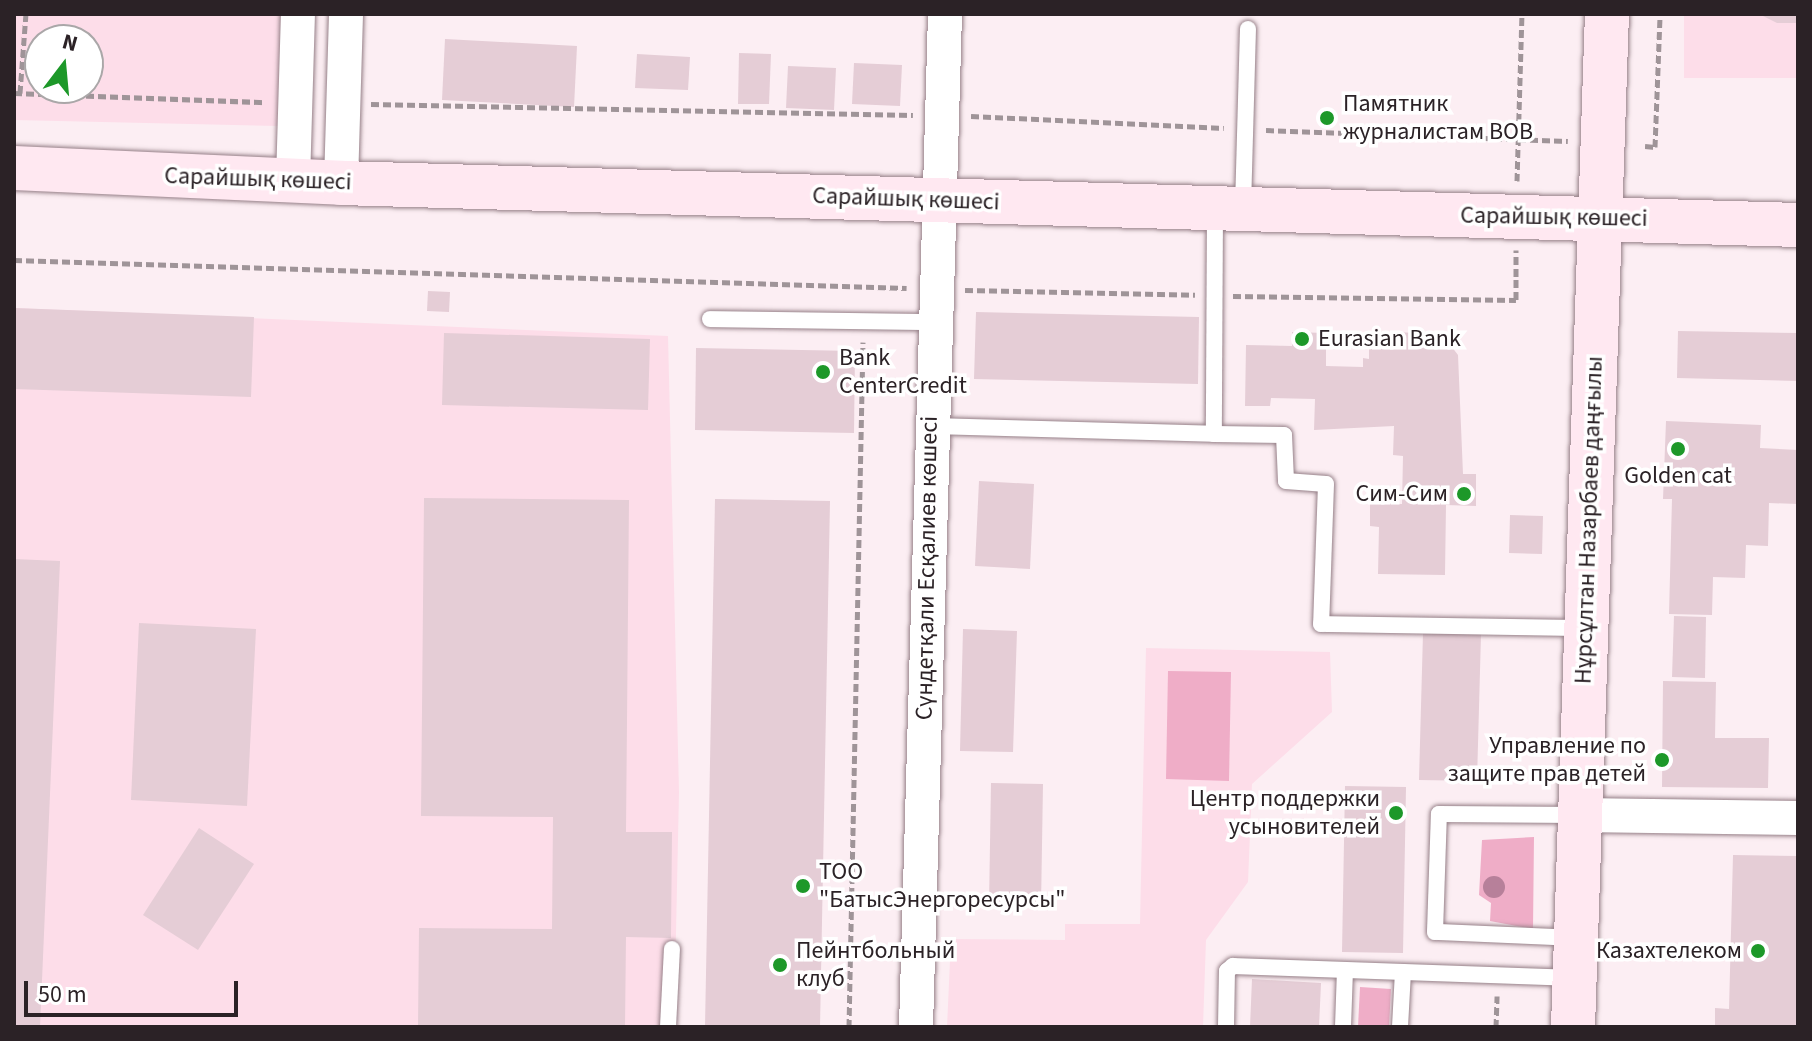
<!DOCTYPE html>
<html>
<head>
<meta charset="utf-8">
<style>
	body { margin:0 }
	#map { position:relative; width:1812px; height:1041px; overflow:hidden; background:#fceef3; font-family:"Source Sans 3",sans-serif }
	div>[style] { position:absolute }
	.built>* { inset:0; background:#fddde9 }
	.green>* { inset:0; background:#efadc7 }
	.building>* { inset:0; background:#e5cdd6 }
	.path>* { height:5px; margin-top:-2.5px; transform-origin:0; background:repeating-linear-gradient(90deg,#9f9498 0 8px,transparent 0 12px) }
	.roads { filter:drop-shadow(0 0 2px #968088) drop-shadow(0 0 2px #968088) }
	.lane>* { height:16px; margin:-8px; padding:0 8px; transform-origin:8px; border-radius:8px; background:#fff }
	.street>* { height:34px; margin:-17px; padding:0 17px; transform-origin:17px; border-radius:17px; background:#fff }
	.secondary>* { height:44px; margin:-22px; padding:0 22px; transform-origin:22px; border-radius:22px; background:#ffe8f1 }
	.trees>* { width:22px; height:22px; margin:-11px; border-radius:50%; background:#b7809a }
	.dots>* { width:22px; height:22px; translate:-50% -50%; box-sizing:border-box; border:4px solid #fff; border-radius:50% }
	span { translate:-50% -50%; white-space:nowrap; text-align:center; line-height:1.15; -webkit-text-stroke:7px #fff; paint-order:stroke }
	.poi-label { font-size:24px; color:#2b2226 }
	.left { translate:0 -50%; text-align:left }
	.right { translate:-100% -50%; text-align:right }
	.street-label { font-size:24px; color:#2b2226 }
	.frame { position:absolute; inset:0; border:16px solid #2b2226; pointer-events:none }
	.north { position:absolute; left:24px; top:24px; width:80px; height:80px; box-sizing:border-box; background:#fff; border:2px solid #aaa7a8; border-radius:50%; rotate:16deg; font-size:22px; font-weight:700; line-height:32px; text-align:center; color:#2b2226 }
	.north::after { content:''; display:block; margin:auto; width:28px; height:36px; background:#1d9829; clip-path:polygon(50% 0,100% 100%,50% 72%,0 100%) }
	.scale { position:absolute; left:24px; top:981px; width:214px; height:36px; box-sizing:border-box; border:4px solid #2b2226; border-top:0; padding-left:10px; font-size:24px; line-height:28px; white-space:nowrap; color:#2b2226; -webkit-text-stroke:6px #fff; paint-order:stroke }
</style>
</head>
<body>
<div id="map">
	<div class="built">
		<div style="clip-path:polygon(evenodd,14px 14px,281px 14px,279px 126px,14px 120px,14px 14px,40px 40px,88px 40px,88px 88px,40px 88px,40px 40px)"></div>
		<div style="clip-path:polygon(1684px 14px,1798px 14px,1798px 78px,1684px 78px)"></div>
		<div style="clip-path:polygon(14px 308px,668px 336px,679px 792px,674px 1027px,14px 1027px)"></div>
		<div style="clip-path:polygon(1146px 648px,1330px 652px,1332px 712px,1252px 784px,1248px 882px,1206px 940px,1203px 1027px,947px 1027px,951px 939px,1065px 940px,1065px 924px,1140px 924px)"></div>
	</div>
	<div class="green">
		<div style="clip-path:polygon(1168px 671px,1231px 672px,1229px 781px,1166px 779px)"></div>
		<div style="clip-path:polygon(1534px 837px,1533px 929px,1490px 921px,1491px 903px,1479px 895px,1482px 840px)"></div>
		<div style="clip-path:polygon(1360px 987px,1391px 989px,1389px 1027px,1358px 1027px)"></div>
	</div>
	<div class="building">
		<div style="clip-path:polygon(1759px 14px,1798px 14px,1798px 23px,1777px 23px)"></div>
		<div style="clip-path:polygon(445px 39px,577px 46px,574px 107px,442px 100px)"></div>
		<div style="clip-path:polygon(739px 53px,771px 54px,769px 104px,738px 104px)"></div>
		<div style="clip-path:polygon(637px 54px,690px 57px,688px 90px,635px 88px)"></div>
		<div style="clip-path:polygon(854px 63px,902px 65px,900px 106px,852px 104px)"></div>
		<div style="clip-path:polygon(788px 66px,836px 68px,834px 110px,786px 108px)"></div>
		<div style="clip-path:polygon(428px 291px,450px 292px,449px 312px,427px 311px)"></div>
		<div style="clip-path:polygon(14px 308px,254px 317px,251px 397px,14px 389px)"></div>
		<div style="clip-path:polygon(976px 312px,1199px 317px,1198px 384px,974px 379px)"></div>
		<div style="clip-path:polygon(1369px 331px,1442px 334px,1458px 355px,1463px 474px,1476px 474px,1476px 506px,1446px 505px,1445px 575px,1378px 574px,1379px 527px,1370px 526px,1370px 503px,1402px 504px,1403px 456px,1393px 455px,1394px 426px,1314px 430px,1315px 399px,1271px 398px,1270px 406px,1245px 406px,1246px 345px,1292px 346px,1292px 332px,1326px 333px,1326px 366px,1363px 367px,1363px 358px,1369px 359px)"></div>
		<div style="clip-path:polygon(1678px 331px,1798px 333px,1798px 381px,1677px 378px)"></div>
		<div style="clip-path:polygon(444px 333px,650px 339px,648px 410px,442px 405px)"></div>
		<div style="clip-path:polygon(696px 348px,855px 351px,854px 433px,695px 430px)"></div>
		<div style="clip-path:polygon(1666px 421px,1761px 425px,1760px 448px,1798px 450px,1798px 504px,1769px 503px,1768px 546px,1746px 545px,1745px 578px,1713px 577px,1712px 615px,1669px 614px,1672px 499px,1663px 499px)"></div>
		<div style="clip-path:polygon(979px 481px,1034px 484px,1030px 569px,975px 566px)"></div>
		<div style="clip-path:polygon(424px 498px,629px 500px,626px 832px,672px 832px,671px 938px,626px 937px,625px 1027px,418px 1027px,419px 928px,552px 929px,553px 817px,421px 816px)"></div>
		<div style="clip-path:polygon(715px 499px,830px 501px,820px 1027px,705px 1027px)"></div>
		<div style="clip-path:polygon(1510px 515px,1543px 516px,1542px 554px,1509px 553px)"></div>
		<div style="clip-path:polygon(14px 559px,60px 561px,40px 1027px,14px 1027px)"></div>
		<div style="clip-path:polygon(1674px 616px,1706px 617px,1705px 678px,1672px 677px)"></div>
		<div style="clip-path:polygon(139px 623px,256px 629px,247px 806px,131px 800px)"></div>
		<div style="clip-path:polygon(963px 629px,1017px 631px,1013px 752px,960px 751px)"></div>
		<div style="clip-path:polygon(1423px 633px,1481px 634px,1477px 781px,1419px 780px)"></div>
		<div style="clip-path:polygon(1663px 681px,1716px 682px,1715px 738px,1769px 738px,1768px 788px,1662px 787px)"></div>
		<div style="clip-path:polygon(991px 783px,1043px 784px,1041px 906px,989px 905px)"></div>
		<div style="clip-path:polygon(1345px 786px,1406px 787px,1403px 953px,1342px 952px)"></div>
		<div style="clip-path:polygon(199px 828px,254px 864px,198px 950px,143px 915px)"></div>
		<div style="clip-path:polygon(1733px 855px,1798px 856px,1798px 1027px,1715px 1027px,1715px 1008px,1729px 1009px)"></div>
		<div style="clip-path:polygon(1252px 979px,1321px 983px,1319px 1027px,1250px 1027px)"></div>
	</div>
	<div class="path">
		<div style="left:14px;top:93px;width:251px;rotate:2.1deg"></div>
		<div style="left:20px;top:93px;width:79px;rotate:-85.7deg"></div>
		<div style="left:371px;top:104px;width:542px;rotate:1.16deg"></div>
		<div style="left:971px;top:116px;width:253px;rotate:2.7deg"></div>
		<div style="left:1266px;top:130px;width:302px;rotate:2.1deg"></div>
		<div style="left:1645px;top:146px;width:10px;rotate:6deg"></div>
		<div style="left:1655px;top:147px;width:133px;rotate:-87.8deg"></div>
		<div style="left:1517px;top:181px;width:167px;rotate:-88.3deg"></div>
		<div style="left:14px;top:260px;width:893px;rotate:1.8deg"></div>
		<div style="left:965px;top:290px;width:230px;rotate:1.2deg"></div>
		<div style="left:1233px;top:296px;width:283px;rotate:0.8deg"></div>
		<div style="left:1516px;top:300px;width:50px;rotate:-90deg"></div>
		<div style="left:849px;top:1027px;width:685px;rotate:-88.83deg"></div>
		<div style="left:1496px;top:1027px;width:31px;rotate:-88deg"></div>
	</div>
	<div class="roads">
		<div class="lane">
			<div style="left:1243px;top:207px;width:178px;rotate:-88.4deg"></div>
			<div style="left:1215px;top:209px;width:225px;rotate:90.3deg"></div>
			<div style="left:1214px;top:434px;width:70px;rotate:0.8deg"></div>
			<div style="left:1284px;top:435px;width:46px;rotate:87.5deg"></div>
			<div style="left:1286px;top:481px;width:40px;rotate:4.3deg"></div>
			<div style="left:1326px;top:484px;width:140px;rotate:92deg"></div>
			<div style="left:1321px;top:624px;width:264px;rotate:0.9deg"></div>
			<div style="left:710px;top:319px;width:223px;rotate:0.8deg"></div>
			<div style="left:932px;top:426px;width:282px;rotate:1.6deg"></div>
			<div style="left:1575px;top:938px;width:140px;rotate:-177.5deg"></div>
			<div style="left:1435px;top:932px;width:118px;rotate:-88.1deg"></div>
			<div style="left:1439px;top:814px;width:139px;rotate:0.4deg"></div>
			<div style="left:668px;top:1027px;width:78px;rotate:-87.1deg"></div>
			<div style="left:1226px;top:1027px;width:56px;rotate:-89deg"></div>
			<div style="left:1227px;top:971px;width:8px;rotate:-40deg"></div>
			<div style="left:1233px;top:966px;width:342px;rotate:2deg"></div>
			<div style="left:1343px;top:1027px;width:57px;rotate:-88deg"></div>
			<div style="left:1400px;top:1027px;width:55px;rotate:-86.9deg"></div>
		</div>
		<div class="street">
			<div style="left:293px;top:181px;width:167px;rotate:-88.3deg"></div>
			<div style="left:341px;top:183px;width:169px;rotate:-88.3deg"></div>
			<div style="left:1579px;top:815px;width:219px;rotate:0.8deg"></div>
			<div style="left:916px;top:1027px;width:1013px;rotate:-88.36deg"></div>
		</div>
		<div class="secondary">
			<div style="left:14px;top:168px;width:327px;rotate:2.6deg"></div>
			<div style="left:341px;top:183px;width:1458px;rotate:1.65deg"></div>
			<div style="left:1573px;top:1027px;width:1014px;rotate:-88.08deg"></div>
		</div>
	</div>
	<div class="trees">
		<div style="left:1494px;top:887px"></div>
	</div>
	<div class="dots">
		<div style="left:1327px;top:118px;background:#1d9829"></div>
		<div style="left:1302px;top:339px;background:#1d9829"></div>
		<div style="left:823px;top:372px;background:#1d9829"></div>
		<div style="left:1678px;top:449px;background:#1d9829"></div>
		<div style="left:1464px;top:494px;background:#1d9829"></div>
		<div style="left:1662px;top:760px;background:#1d9829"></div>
		<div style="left:1396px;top:813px;background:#1d9829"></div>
		<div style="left:803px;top:886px;background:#1d9829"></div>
		<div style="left:1758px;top:951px;background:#1d9829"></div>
		<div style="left:780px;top:965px;background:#1d9829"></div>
	</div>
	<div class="poi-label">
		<span class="left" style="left:1343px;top:118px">Памятник<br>журналистам ВОВ</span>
		<span class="left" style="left:1318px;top:339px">Eurasian Bank</span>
		<span class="left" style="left:839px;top:372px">Bank<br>CenterCredit</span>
		<span style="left:1678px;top:476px">Golden cat</span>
		<span class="right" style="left:1448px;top:494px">Сим-Сим</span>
		<span class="right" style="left:1646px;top:760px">Управление по<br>защите прав детей</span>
		<span class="right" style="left:1380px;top:813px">Центр поддержки<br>усыновителей</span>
		<span class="left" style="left:819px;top:886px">ТОО<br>"БатысЭнергоресурсы"</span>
		<span class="left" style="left:796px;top:965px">Пейнтбольный<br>клуб</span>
		<span class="right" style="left:1742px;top:951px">Казахтелеком</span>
	</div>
	<div class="street-label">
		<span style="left:258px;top:179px;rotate:2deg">Сарайшық көшесі</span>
		<span style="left:906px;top:199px;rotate:2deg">Сарайшық көшесі</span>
		<span style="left:1554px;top:217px;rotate:1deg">Сарайшық көшесі</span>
		<span style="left:1589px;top:520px;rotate:-88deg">Нұрсұлтан Назарбаев даңғылы</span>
		<span style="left:927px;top:568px;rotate:-89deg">Сүндетқали Есқалиев көшесі</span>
	</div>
	<div class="frame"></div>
	<div class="north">N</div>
	<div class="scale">50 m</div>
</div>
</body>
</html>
